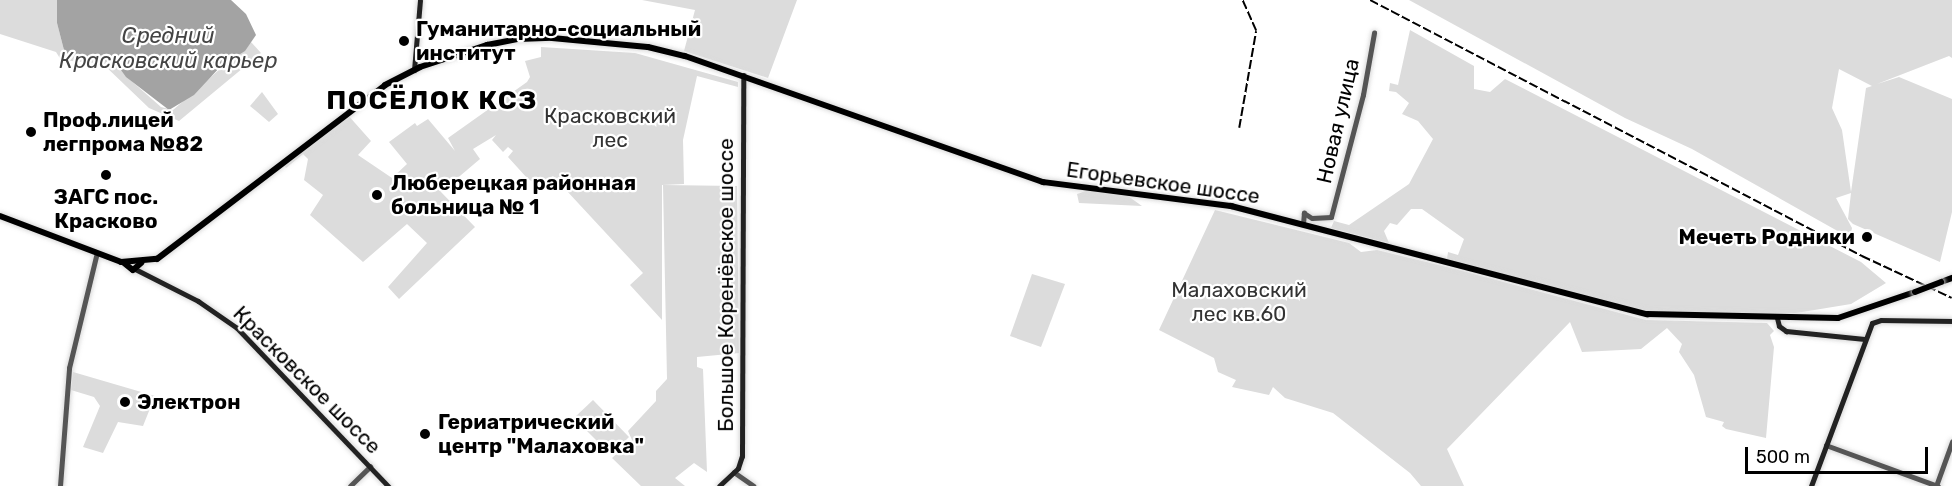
<!DOCTYPE html>
<html>
<head>
<meta charset="utf-8">
<style>
	body { margin:0 }
	#map { position:relative; width:1952px; height:486px; overflow:hidden; background:#fff; font-family:Rubik,sans-serif }
	div>[style] { position:absolute }
	.green>* { inset:0; background:#dcdcdc }
	.water>* { inset:0; background:#a3a3a3 }
	.roads { filter:drop-shadow(0 0 2px #dbdbdb) drop-shadow(0 0 2px #dbdbdb) }
	.tertiary>* { height:4.5px; margin:-2.25px; padding:0 2.25px; transform-origin:2.25px; border-radius:2.25px; background:#555 }
	.secondary>* { height:5px; margin:-2.5px; padding:0 2.5px; transform-origin:2.5px; border-radius:2.5px; background:#222 }
	.primary>* { height:6px; margin:-3px; padding:0 3px; transform-origin:3px; border-radius:3px; background:#000 }
	.rail>* { height:1.5px; margin-top:-0.75px; transform-origin:0; background:repeating-linear-gradient(90deg,#000 0 9px,transparent 0 12px) }
	.bridges { filter:drop-shadow(0 0 2px #dbdbdb) drop-shadow(0 0 2px #dbdbdb) }
	.primary-bridge>* { height:6px; margin:-3px; padding:0 3px; transform-origin:3px; border-radius:3px; background:#000 }
	.dots>* { width:16px; height:16px; translate:-50% -50%; box-sizing:border-box; border:3px solid #fff; border-radius:50% }
	span { translate:-50% -50%; white-space:nowrap; text-align:center; line-height:1.15; -webkit-text-stroke:4.5px #fff; paint-order:stroke }
	.poi-label { font-size:21px; color:#000; font-weight:700 }
	.left { translate:0 -50%; text-align:left }
	.right { translate:-100% -50%; text-align:right }
	.park-label { font-size:21px; color:#333 }
	.street-label { font-size:21px; color:#000 }
	.water-label { font-size:22px; color:#444; font-style:italic }
	.district-label { font-size:27px; color:#000; font-weight:700; letter-spacing:1.5px }
	.scale { position:absolute; left:1745px; top:447px; width:183px; height:27px; box-sizing:border-box; border:3px solid #000; border-top:0; padding-left:8px; font-size:18px; line-height:21px; white-space:nowrap; color:#000; -webkit-text-stroke:4px #fff; paint-order:stroke }
</style>
</head>
<body>
<div id="map">
	<div class="green">
		<div style="clip-path:polygon(0 0,57px 0,57px 23px,65px 54px,117px 63px,127px 77px,161px 107px,173px 110px,251px 42px,261px 53px,179px 121px,149px 108px,103px 64px,61px 60px,56px 52px,0 34px)"></div>
		<div style="clip-path:polygon(642px 0,797px 0,768px 78px,684px 51px,695px 10px)"></div>
		<div style="clip-path:polygon(evenodd,1409px 0,1952px 0,1952px 58px,1949px 56px,1877px 84px,1899px 77px,1952px 99px,1952px 212px,1940px 262px,1853px 224px,1848px 219px,1851px 193px,1836px 198px,1852px 228px,1850px 238px,1692px 149px,1625px 118px,1409px 0,1839px 69px,1872px 86px,1866px 88px,1851px 192px,1842px 130px,1832px 108px,1839px 69px)"></div>
		<div style="clip-path:polygon(1410px 30px,1474px 66px,1474px 89px,1490px 92px,1505px 79px,1861px 262px,1886px 283px,1851px 304px,1796px 313px,1648px 313px,1447px 259px,1448px 252px,1458px 255px,1464px 239px,1422px 209px,1411px 209px,1397px 225px,1390px 223px,1384px 231px,1389px 243px,1331px 228px,1334px 221px,1349px 225px,1409px 184px,1433px 139px,1418px 121px,1402px 114px,1409px 103px,1396px 92px,1389px 91px,1390px 83px,1398px 85px)"></div>
		<div style="clip-path:polygon(541px 47px,635px 53px,738px 82px,738px 87px,697px 76px,683px 140px,684px 184px,662px 185px,662px 320px,630px 285px,643px 273px,553px 176px,540px 187px,527px 178px,508px 157px,513px 151px,508px 147px,503px 152px,492px 140px,496px 135px,473px 149px,480px 159px,441px 192px,475px 227px,399px 299px,388px 287px,427px 243px,407px 224px,363px 262px,310px 215px,323px 195px,304px 180px,308px 159px,303px 154px,286px 168px,284px 165px,347px 114px,371px 141px,358px 155px,392px 178px,407px 164px,389px 142px,415px 123px,417px 126px,428px 119px,455px 151px,448px 138px,527px 82px,530px 77px,525px 61px,541px 57px)"></div>
		<div style="clip-path:polygon(262px 92px,278px 114px,269px 122px,250px 106px)"></div>
		<div style="clip-path:polygon(663px 185px,737px 186px,739px 353px,697px 357px,697px 367px,703px 369px,707px 472px,694px 463px,675px 478px,685px 486px,641px 486px,612px 458px,632px 440px,628px 431px,656px 401px,656px 391px,667px 379px)"></div>
		<div style="clip-path:polygon(1089px 190px,1128px 196px,1142px 206px,1079px 203px,1077px 194px)"></div>
		<div style="clip-path:polygon(1215px 210px,1349px 243px,1361px 252px,1377px 250px,1455px 269px,1646px 320px,1767px 323px,1774px 331px,1770px 335px,1774px 347px,1766px 438px,1726px 429px,1722px 426px,1724px 422px,1706px 417px,1694px 375px,1679px 352px,1682px 344px,1667px 328px,1641px 349px,1582px 352px,1570px 322px,1447px 449px,1464px 486px,1421px 486px,1410px 473px,1333px 413px,1285px 398px,1273px 387px,1269px 395px,1232px 387px,1236px 380px,1218px 372px,1214px 358px,1159px 330px)"></div>
		<div style="clip-path:polygon(1032px 274px,1065px 284px,1041px 347px,1010px 336px)"></div>
		<div style="clip-path:polygon(73px 372px,155px 396px,143px 426px,118px 422px,103px 453px,83px 447px,100px 406px,94px 397px,71px 390px)"></div>
		<div style="clip-path:polygon(593px 400px,629px 437px,611px 455px,574px 418px)"></div>
	</div>
	<div class="water">
		<div style="clip-path:polygon(57px 0,231px 0,246px 14px,256px 35px,245px 51px,221px 66px,194px 95px,169px 110px,126px 77px,116px 63px,65px 54px,57px 23px)"></div>
	</div>
	<div class="roads">
		<div class="tertiary">
			<div style="left:1303px;top:224px;width:11px;rotate:-85deg"></div>
			<div style="left:1304px;top:213px;width:9px;rotate:32deg"></div>
			<div style="left:1312px;top:218px;width:19px;rotate:-3deg"></div>
			<div style="left:1331px;top:217px;width:126px;rotate:-75.3deg"></div>
			<div style="left:1363px;top:95px;width:63px;rotate:-79.9deg"></div>
			<div style="left:1826px;top:445px;width:119px;rotate:20.1deg"></div>
			<div style="left:734px;top:472px;width:24px;rotate:35deg"></div>
			<div style="left:60px;top:486px;width:118px;rotate:-85.6deg"></div>
			<div style="left:69px;top:368px;width:115px;rotate:-76.4deg"></div>
			<div style="left:350px;top:486px;width:28px;rotate:-44deg"></div>
			<div style="left:1936px;top:486px;width:47px;rotate:-70deg"></div>
		</div>
		<div class="secondary">
			<div style="left:414px;top:70px;width:70px;rotate:-85.1deg"></div>
			<div style="left:135px;top:269px;width:71px;rotate:26.9deg"></div>
			<div style="left:198px;top:301px;width:47px;rotate:34.7deg"></div>
			<div style="left:237px;top:328px;width:219px;rotate:46.3deg"></div>
			<div style="left:1777px;top:318px;width:8px;rotate:76deg"></div>
			<div style="left:1779px;top:326px;width:9px;rotate:36deg"></div>
			<div style="left:1786px;top:331px;width:79px;rotate:5.8deg"></div>
			<div style="left:719px;top:486px;width:26px;rotate:-43deg"></div>
			<div style="left:738px;top:468px;width:13px;rotate:-72deg"></div>
			<div style="left:742px;top:456px;width:381px;rotate:-89.8deg"></div>
			<div style="left:1811px;top:486px;width:174px;rotate:-69.5deg"></div>
			<div style="left:1872px;top:323px;width:9px;rotate:-18deg"></div>
			<div style="left:1881px;top:320px;width:71px;rotate:0.8deg"></div>
		</div>
		<div class="primary">
			<div style="left:0;top:216px;width:129px;rotate:20.8deg"></div>
			<div style="left:121px;top:262px;width:36px;rotate:-5deg"></div>
			<div style="left:157px;top:259px;width:287px;rotate:-37.3deg"></div>
			<div style="left:385px;top:85px;width:39px;rotate:-27deg"></div>
			<div style="left:420px;top:67px;width:71px;rotate:-18.2deg"></div>
			<div style="left:487px;top:45px;width:32px;rotate:-11deg"></div>
			<div style="left:518px;top:39px;width:34px;rotate:-2deg"></div>
			<div style="left:552px;top:38px;width:96px;rotate:5.4deg"></div>
			<div style="left:648px;top:47px;width:38px;rotate:14deg"></div>
			<div style="left:685px;top:56px;width:380px;rotate:19.4deg"></div>
			<div style="left:1043px;top:182px;width:190px;rotate:7.3deg"></div>
			<div style="left:1231px;top:206px;width:430px;rotate:14.6deg"></div>
			<div style="left:1647px;top:314px;width:191px;rotate:1.2deg"></div>
			<div style="left:1838px;top:318px;width:81px;rotate:-18.7deg"></div>
			<div style="left:124px;top:263px;width:11px;rotate:38deg"></div>
			<div style="left:133px;top:270px;width:11px;rotate:-41deg"></div>
			<div style="left:1941px;top:282px;width:12px;rotate:-20deg"></div>
		</div>
	</div>
	<div class="rail">
		<div style="left:1370px;top:0;width:555px;rotate:27.49deg"></div>
		<div style="left:1862px;top:256px;width:99px;rotate:25deg"></div>
		<div style="left:1239px;top:128px;width:98px;rotate:-80.1deg"></div>
		<div style="left:1256px;top:31px;width:34px;rotate:-114deg"></div>
	</div>
	<div class="bridges">
		<div class="primary-bridge">
			<div style="left:1915px;top:292px;width:28px;rotate:-21deg"></div>
		</div>
	</div>
	<div class="dots">
		<div style="left:404px;top:41px;background:#000"></div>
		<div style="left:31px;top:132px;background:#000"></div>
		<div style="left:106px;top:175px;background:#000"></div>
		<div style="left:377px;top:195px;background:#000"></div>
		<div style="left:1867px;top:237px;background:#000"></div>
		<div style="left:125px;top:402px;background:#000"></div>
		<div style="left:425px;top:434px;background:#000"></div>
	</div>
	<div class="poi-label">
		<span class="left" style="left:416px;top:41px">Гуманитарно-социальный<br>институт</span>
		<span class="left" style="left:43px;top:132px">Проф.лицей<br>легпрома №82</span>
		<span class="left" style="left:391px;top:195px">Люберецкая районная<br>больница № 1</span>
		<span style="left:106px;top:209px">ЗАГС пос.<br>Красково</span>
		<span class="right" style="left:1855px;top:237px">Мечеть Родники</span>
		<span class="left" style="left:137px;top:402px">Электрон</span>
		<span class="left" style="left:438px;top:434px">Гериатрический<br>центр "Малаховка"</span>
	</div>
	<div class="park-label">
		<span style="left:610px;top:128px">Красковский<br>лес</span>
		<span style="left:1239px;top:302px">Малаховский<br>лес кв.60</span>
	</div>
	<div class="street-label">
		<span style="left:1338px;top:121px;rotate:-77deg">Новая улица</span>
		<span style="left:1163px;top:183px;rotate:8deg">Егорьевское шоссе</span>
		<span style="left:726px;top:285px;rotate:-90deg">Большое Коренёвское шоссе</span>
		<span style="left:307px;top:380px;rotate:45deg">Красковское шоссе</span>
	</div>
	<div class="water-label">
		<span style="left:168px;top:48px">Средний<br>Красковский карьер</span>
	</div>
	<div class="district-label">
		<span style="left:432px;top:101px">ПОСЁЛОК КСЗ</span>
	</div>
	<div class="scale">500 m</div>
</div>
</body>
</html>
